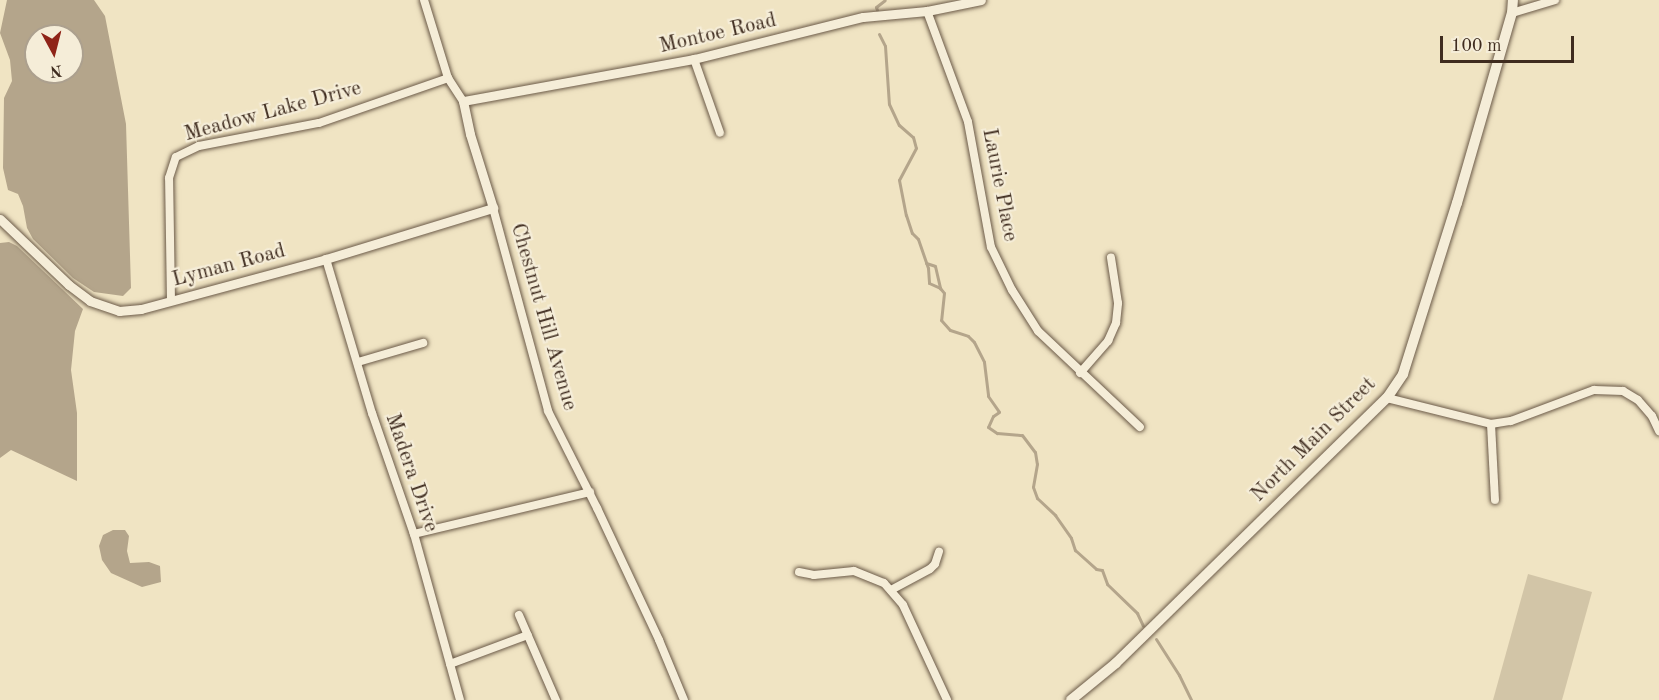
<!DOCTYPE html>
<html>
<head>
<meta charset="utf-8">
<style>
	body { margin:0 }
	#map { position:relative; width:1659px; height:700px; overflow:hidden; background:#f0e4c3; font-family:"Old Standard TT",serif }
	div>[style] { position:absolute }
	.green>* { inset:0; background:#d2c5a7 }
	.water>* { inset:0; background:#b4a58b }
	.stream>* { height:3px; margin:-1.5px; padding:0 1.5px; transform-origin:1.5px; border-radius:1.5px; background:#b4a58b }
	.roads { filter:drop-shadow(0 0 2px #6b5a48) drop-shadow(0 0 2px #6b5a48) }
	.minor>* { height:8px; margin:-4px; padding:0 4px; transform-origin:4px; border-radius:4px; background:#f5edd8 }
	.tertiary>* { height:9px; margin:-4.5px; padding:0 4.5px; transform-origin:4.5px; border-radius:4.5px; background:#f5edd8 }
	.secondary>* { height:10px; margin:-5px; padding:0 5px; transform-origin:5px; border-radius:5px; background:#f5edd8 }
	span { translate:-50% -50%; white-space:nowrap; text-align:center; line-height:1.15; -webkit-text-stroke:4.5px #f5edd8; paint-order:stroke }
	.street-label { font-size:21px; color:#3f2c1f }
	.north { position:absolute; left:24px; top:24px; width:60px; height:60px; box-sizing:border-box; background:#f5edd8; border:2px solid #aca08e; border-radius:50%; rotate:173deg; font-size:16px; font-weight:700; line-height:24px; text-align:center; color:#3f2c1f }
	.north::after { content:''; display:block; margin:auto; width:21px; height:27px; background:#8f2418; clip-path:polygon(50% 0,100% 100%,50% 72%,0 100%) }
	.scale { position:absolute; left:1440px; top:36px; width:134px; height:27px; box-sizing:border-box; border:3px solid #3f2c1f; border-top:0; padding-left:8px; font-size:18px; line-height:21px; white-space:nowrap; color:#3f2c1f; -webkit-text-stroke:4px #f5edd8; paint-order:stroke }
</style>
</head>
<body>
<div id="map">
	<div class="green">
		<div style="clip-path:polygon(1528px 574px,1592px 592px,1562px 700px,1493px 700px)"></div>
	</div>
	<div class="water">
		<div style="clip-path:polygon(evenodd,7px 0,94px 0,105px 16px,126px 124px,131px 288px,123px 296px,94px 292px,73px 278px,33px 239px,27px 228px,23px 206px,18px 194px,8px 190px,3px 168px,4px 98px,12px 81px,10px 60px,0 33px,7px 0,36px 36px,72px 36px,72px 72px,36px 72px,36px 36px)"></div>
		<div style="clip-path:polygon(9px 242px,17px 246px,83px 309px,75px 331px,71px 370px,77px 413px,77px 481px,11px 450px,0 458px,0 243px)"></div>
		<div style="clip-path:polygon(113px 530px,125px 530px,129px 536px,127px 551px,130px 563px,149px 562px,160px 566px,161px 582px,142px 587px,111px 573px,102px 560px,99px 546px,103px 535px)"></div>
	</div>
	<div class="stream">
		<div style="left:877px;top:10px;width:3px;rotate:-108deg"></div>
		<div style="left:876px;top:7px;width:11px;rotate:-38deg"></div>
		<div style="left:879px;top:34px;width:13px;rotate:63deg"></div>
		<div style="left:885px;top:46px;width:58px;rotate:86.1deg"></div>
		<div style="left:889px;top:104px;width:23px;rotate:65deg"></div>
		<div style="left:899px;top:125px;width:18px;rotate:41deg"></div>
		<div style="left:913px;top:137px;width:11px;rotate:75deg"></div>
		<div style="left:916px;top:148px;width:36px;rotate:118deg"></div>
		<div style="left:899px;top:180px;width:36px;rotate:79deg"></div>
		<div style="left:906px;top:215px;width:19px;rotate:72deg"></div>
		<div style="left:912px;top:233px;width:8px;rotate:45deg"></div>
		<div style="left:918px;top:239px;width:31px;rotate:71deg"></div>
		<div style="left:928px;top:268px;width:15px;rotate:86deg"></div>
		<div style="left:929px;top:283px;width:12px;rotate:24deg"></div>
		<div style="left:940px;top:288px;width:6px;rotate:51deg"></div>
		<div style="left:944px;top:293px;width:27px;rotate:96deg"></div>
		<div style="left:941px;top:320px;width:13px;rotate:48deg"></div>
		<div style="left:950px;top:330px;width:19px;rotate:18deg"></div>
		<div style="left:968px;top:336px;width:8px;rotate:45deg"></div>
		<div style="left:974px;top:342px;width:22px;rotate:63deg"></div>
		<div style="left:984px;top:362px;width:34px;rotate:83deg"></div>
		<div style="left:988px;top:396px;width:19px;rotate:55deg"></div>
		<div style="left:999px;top:412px;width:7px;rotate:146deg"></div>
		<div style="left:993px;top:416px;width:12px;rotate:114deg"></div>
		<div style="left:988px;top:427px;width:11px;rotate:34deg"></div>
		<div style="left:997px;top:433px;width:25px;rotate:5deg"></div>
		<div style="left:1022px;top:435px;width:21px;rotate:53deg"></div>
		<div style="left:1035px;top:452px;width:12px;rotate:81deg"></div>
		<div style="left:1037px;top:464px;width:23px;rotate:100deg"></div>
		<div style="left:1033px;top:487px;width:12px;rotate:70deg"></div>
		<div style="left:1037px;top:498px;width:25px;rotate:43deg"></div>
		<div style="left:1055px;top:515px;width:28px;rotate:55deg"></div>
		<div style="left:1071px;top:538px;width:13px;rotate:72deg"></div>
		<div style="left:1075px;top:550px;width:28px;rotate:42deg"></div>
		<div style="left:1096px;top:569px;width:6px;rotate:9deg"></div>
		<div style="left:1102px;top:570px;width:15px;rotate:70deg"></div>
		<div style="left:1107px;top:584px;width:42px;rotate:44deg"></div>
		<div style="left:1137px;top:613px;width:14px;rotate:65deg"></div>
		<div style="left:926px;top:263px;width:9px;rotate:18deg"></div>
		<div style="left:935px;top:266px;width:23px;rotate:77deg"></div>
		<div style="left:1156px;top:639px;width:43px;rotate:57.4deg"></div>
		<div style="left:1179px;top:675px;width:28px;rotate:64deg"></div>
	</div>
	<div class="roads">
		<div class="minor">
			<div style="left:424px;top:0;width:82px;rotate:72.9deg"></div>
			<div style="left:448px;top:78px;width:27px;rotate:57deg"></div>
			<div style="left:927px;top:11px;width:118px;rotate:69.7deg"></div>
			<div style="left:968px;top:122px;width:127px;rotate:79.6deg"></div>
			<div style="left:991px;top:247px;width:48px;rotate:64deg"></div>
			<div style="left:1012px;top:290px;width:49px;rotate:57.6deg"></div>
			<div style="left:1038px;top:331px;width:140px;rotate:43.3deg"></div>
			<div style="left:1512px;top:13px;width:45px;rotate:-16.8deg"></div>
			<div style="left:694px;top:59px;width:78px;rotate:70.6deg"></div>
			<div style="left:493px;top:208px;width:210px;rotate:74.8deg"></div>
			<div style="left:548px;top:411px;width:109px;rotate:63.2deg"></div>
			<div style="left:597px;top:508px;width:146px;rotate:64.8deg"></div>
			<div style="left:659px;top:640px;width:65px;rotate:67.4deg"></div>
			<div style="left:326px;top:259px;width:161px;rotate:73.4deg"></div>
			<div style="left:372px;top:413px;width:128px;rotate:70.9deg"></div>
			<div style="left:414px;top:534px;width:172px;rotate:74.5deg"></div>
			<div style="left:171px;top:301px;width:123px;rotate:-90.9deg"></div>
			<div style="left:169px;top:178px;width:22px;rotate:-72deg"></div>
			<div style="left:176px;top:157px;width:25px;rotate:-26deg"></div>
			<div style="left:199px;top:146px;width:122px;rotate:-10.9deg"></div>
			<div style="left:319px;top:123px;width:137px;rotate:-19.2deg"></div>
			<div style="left:358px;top:362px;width:68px;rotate:-16.3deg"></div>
			<div style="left:1080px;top:373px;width:43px;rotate:-48.8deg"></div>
			<div style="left:1108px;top:341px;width:20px;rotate:-66deg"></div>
			<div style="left:1116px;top:323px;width:20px;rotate:-84deg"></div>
			<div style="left:1118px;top:303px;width:46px;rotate:-98.8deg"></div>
			<div style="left:1387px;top:398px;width:107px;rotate:14deg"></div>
			<div style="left:1491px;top:424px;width:20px;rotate:-9deg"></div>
			<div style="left:1511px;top:421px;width:89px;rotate:-20.5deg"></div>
			<div style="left:1594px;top:390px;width:29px;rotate:2deg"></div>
			<div style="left:1623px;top:391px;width:17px;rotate:31deg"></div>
			<div style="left:1638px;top:400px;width:21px;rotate:49deg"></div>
			<div style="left:1652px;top:416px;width:17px;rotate:65deg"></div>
			<div style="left:1491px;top:424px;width:76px;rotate:87deg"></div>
			<div style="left:414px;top:534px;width:181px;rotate:-13.4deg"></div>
			<div style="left:799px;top:572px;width:15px;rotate:11deg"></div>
			<div style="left:814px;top:575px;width:40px;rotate:-5.7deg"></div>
			<div style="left:854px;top:571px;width:32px;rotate:22deg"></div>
			<div style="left:884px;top:583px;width:29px;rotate:49deg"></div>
			<div style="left:903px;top:605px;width:105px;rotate:65.1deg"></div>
			<div style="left:891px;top:590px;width:44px;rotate:-28.3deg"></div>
			<div style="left:930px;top:569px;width:7px;rotate:-45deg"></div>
			<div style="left:935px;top:564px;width:13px;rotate:-72deg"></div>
			<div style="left:519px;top:615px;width:93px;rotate:66.5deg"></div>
			<div style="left:450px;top:664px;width:83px;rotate:-20.4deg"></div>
		</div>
		<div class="tertiary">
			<div style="left:0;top:219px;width:95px;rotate:43.7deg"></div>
			<div style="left:69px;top:285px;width:26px;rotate:37deg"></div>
			<div style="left:90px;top:301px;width:31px;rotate:19deg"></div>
			<div style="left:119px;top:311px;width:22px;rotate:-5deg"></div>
			<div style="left:141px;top:309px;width:192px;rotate:-15.1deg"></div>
			<div style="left:326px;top:259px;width:175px;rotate:-17deg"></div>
			<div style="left:493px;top:208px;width:77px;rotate:-107.3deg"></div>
			<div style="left:470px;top:134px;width:34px;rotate:-102deg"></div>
			<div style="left:463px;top:101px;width:235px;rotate:-10.3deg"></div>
			<div style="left:694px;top:59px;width:174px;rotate:-14deg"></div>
			<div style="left:863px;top:17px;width:64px;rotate:-5.4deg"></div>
			<div style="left:927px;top:11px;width:55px;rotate:-11.5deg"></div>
		</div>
		<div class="secondary">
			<div style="left:1071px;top:700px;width:58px;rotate:-39.4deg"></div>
			<div style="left:1116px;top:663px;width:379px;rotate:-44.4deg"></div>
			<div style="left:1387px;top:398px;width:29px;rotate:-56deg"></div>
			<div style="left:1403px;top:374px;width:179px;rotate:-72.5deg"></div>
			<div style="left:1457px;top:203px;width:198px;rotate:-73.9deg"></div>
			<div style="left:1512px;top:13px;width:13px;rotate:-86deg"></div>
		</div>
	</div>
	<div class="street-label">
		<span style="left:718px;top:34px;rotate:-13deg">Montoe Road</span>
		<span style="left:273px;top:112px;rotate:-15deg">Meadow Lake Drive</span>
		<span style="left:999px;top:185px;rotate:79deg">Laurie Place</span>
		<span style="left:229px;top:266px;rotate:-15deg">Lyman Road</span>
		<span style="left:543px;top:317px;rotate:74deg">Chestnut Hill Avenue</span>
		<span style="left:1314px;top:440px;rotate:-45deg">North Main Street</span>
		<span style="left:411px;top:473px;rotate:71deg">Madera Drive</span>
	</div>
	<div class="north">N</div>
	<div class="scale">100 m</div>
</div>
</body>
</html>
